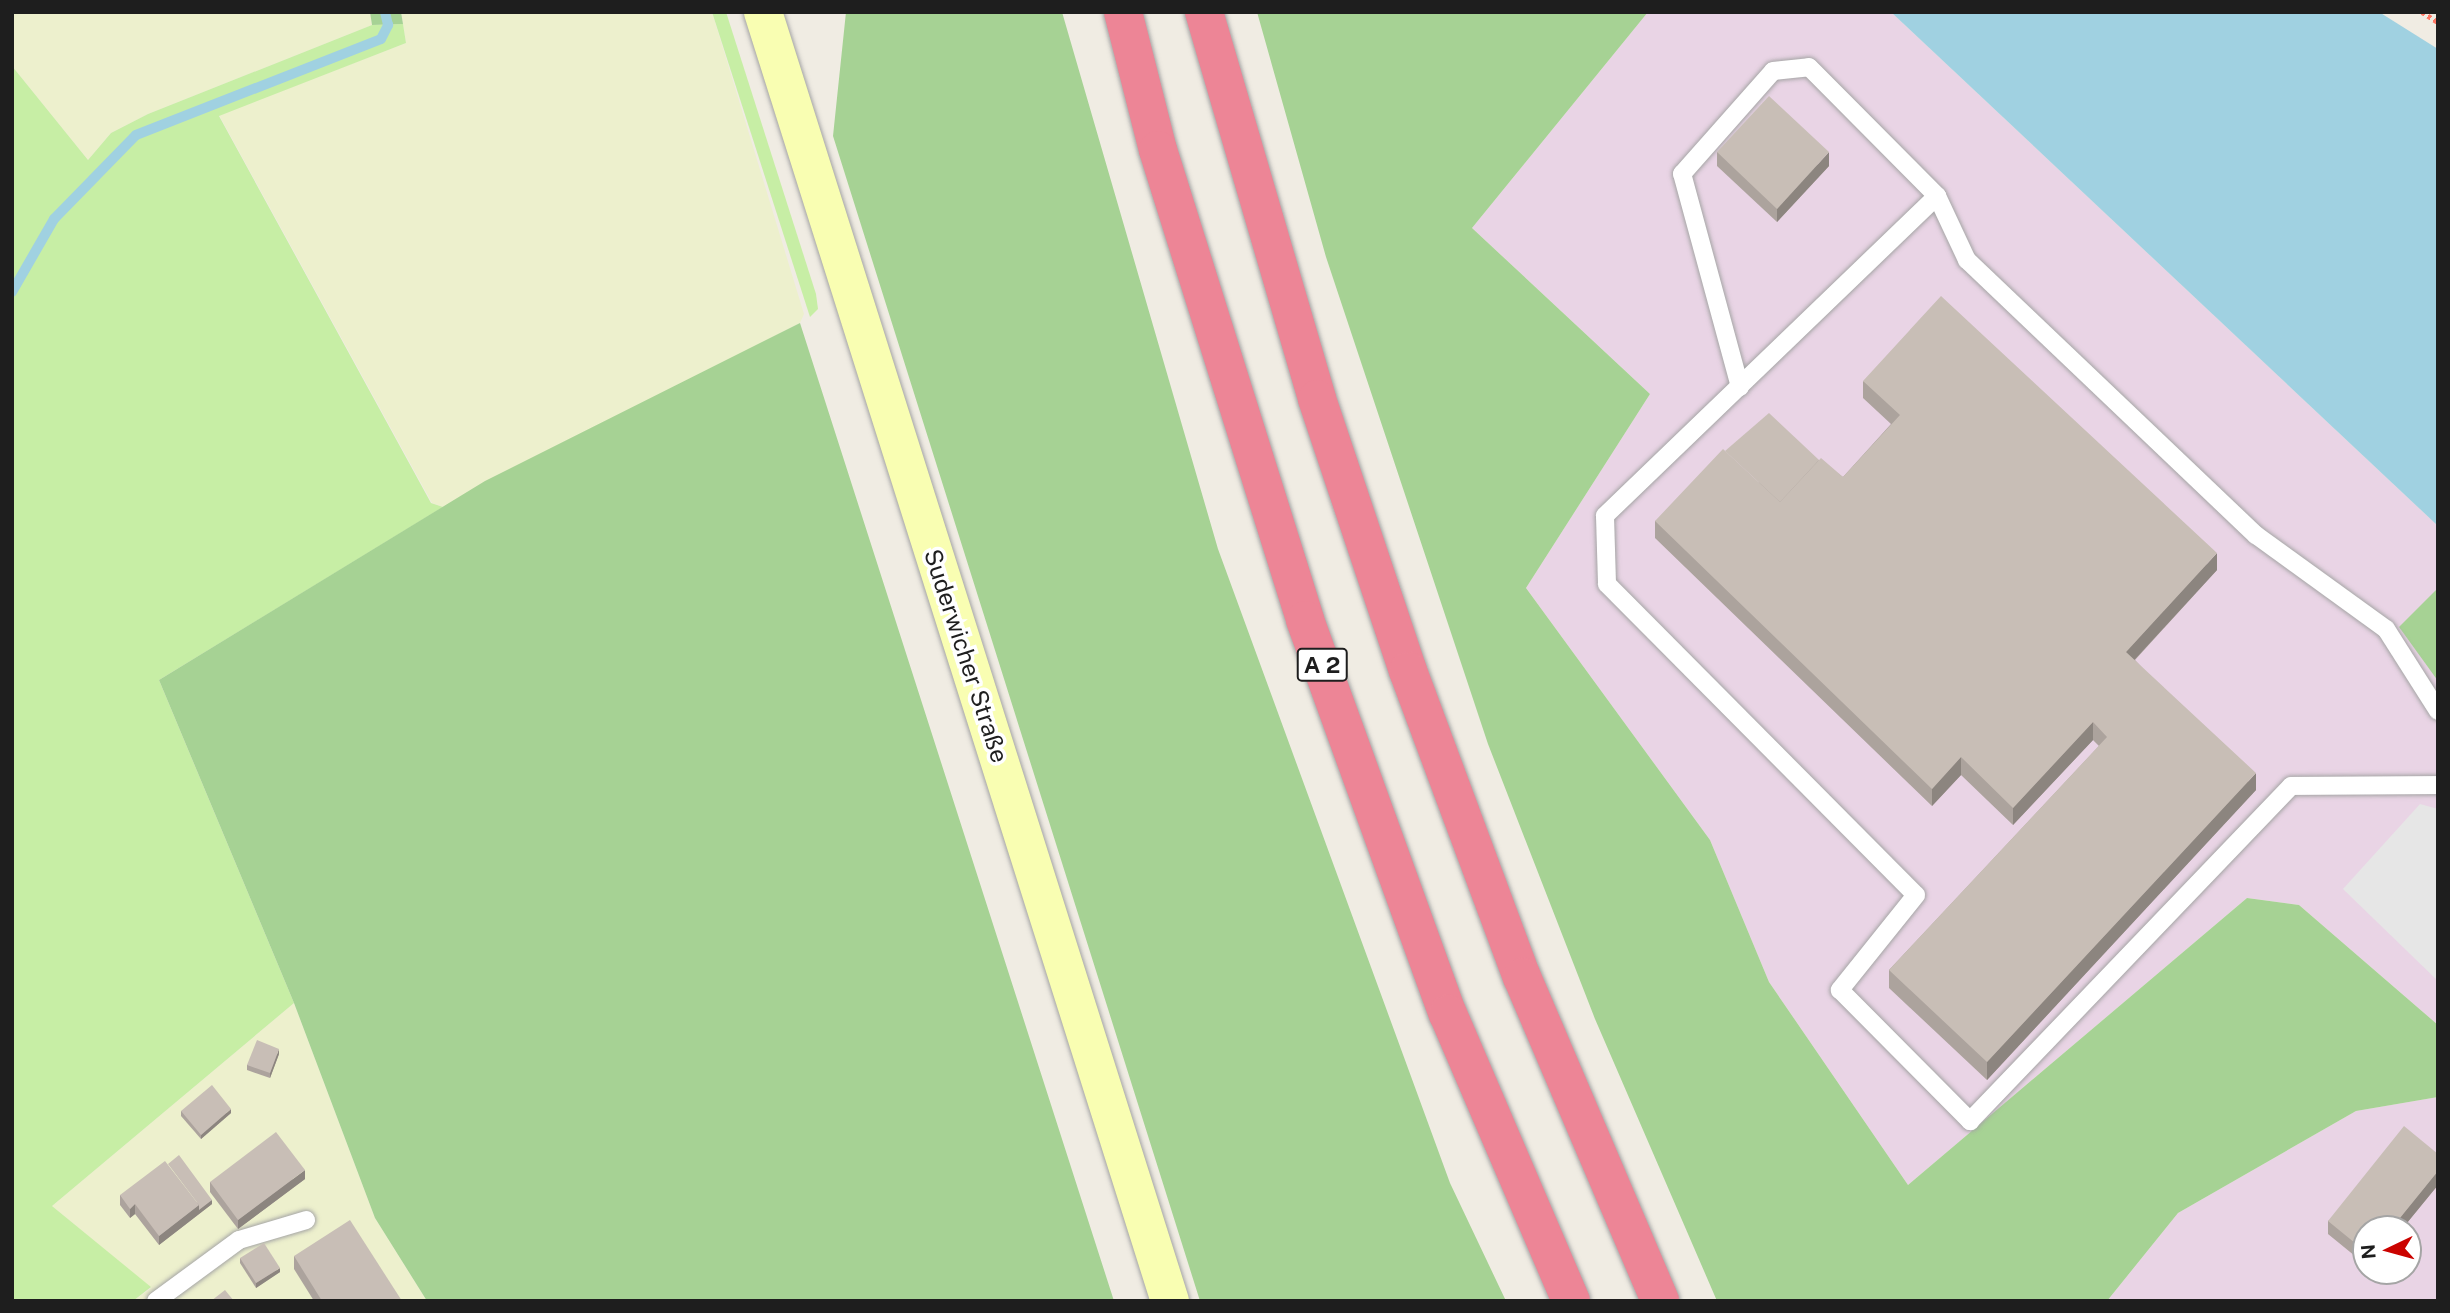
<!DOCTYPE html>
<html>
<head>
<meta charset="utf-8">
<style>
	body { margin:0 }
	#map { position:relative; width:2450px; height:1313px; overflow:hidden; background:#f0ece3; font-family:"Public Sans",sans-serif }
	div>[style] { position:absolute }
	.industrial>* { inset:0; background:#e9d4e5 }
	.farmland>* { inset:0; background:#edf0cd }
	.grass>* { inset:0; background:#c7eea5 }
	.forest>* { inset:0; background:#a6d294 }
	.parking>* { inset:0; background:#e6e6e6 }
	.water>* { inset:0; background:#a0d1e1 }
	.stream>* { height:10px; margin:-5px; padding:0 5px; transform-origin:5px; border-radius:5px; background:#a0d1e1 }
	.path>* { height:4.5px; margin-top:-2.25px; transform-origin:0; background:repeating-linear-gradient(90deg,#ff7764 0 3.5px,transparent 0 7px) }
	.roads { filter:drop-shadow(0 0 2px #a5a5a5) drop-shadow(0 0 2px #a5a5a5) }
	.lane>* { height:18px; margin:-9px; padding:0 9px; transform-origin:9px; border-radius:9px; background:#fff }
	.secondary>* { height:38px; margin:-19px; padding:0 19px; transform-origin:19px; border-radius:19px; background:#f9feb2 }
	.highway>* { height:38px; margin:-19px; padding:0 19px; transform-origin:19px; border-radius:19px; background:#ed8596 }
	.wall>* { inset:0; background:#aca39d }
	.shaded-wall>* { inset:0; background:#8c857f }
	.building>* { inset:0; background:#c8beb6 }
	span { translate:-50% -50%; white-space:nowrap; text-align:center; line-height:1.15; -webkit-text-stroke:7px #fff; paint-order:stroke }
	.shield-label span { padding:2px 5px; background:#fff; border:2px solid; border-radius:5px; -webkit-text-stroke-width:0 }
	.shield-label { font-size:23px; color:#1e1e1e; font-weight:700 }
	.street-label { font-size:24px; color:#1e1e1e }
	.frame { position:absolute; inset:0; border:14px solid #1e1e1e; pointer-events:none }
	.north { position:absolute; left:2352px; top:1215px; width:70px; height:70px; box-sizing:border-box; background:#fff; border:2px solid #a5a5a5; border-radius:50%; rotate:265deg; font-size:19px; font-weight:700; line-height:28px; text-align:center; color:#1e1e1e }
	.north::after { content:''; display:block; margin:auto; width:24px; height:32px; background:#cb0300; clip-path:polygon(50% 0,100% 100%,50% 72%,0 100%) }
</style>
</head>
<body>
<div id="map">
	<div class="industrial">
		<div style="clip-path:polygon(1648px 12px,1891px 12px,2438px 526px,2438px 1025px,2299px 905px,2247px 898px,1908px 1185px,1769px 982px,1710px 840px,1526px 588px,1650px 394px,1472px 228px)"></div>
		<div style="clip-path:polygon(evenodd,2438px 1097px,2438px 1301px,2107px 1301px,2178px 1213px,2356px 1111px,2438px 1097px,2366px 1229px,2408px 1229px,2408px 1271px,2366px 1271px,2366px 1229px)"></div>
	</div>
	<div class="farmland">
		<div style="clip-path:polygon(12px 12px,370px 12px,372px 25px,148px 114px,111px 133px,88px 160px,12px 66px)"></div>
		<div style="clip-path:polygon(401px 12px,712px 12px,804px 314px,800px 323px,443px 507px,432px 503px,219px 115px,406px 43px)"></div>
		<div style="clip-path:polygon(294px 1003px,375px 1218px,427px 1301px,133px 1301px,151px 1288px,52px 1206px)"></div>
	</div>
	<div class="grass">
		<div style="clip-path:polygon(712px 12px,726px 12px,816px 294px,818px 309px,810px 317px)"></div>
		<div style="clip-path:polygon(403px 24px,406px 43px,219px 116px,431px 503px,443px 507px,159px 680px,294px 1003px,52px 1206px,151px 1287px,133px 1301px,12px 1301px,12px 66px,88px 160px,111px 133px,148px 114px,372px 25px)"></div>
	</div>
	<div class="forest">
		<div style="clip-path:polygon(370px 12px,401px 12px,403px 24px,372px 25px)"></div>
		<div style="clip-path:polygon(846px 12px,1062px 12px,1218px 549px,1450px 1183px,1506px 1301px,1200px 1301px,833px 136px)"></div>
		<div style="clip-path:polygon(1257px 12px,1648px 12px,1472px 228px,1650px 394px,1526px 588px,1710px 840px,1769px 982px,1908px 1185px,2247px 898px,2299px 905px,2438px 1025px,2438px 1097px,2356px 1111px,2178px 1213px,2107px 1301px,1717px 1301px,1595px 1019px,1488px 744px,1326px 257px)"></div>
		<div style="clip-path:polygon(800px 323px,1114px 1301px,427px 1301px,375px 1218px,294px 1003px,159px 680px,485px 481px)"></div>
		<div style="clip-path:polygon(2438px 588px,2438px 681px,2399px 627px)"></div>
	</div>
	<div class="parking">
		<div style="clip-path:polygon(2420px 804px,2438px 809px,2438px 981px,2343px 889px)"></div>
	</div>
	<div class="water">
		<div style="clip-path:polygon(1891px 12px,2379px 12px,2438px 49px,2438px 526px)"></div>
	</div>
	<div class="stream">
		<div style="left:12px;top:292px;width:84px;rotate:-60.1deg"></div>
		<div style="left:54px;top:219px;width:117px;rotate:-45.7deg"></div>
		<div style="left:136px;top:135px;width:263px;rotate:-21.4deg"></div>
		<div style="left:381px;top:39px;width:16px;rotate:-63deg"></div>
		<div style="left:388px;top:25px;width:13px;rotate:-103deg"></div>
	</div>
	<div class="path">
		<div style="left:2422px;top:12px;width:19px;rotate:32deg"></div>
	</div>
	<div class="roads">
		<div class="lane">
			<div style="left:1937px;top:196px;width:461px;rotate:136.1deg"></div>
			<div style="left:1605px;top:516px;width:68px;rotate:88.3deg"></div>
			<div style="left:1607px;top:584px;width:438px;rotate:45.2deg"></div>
			<div style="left:1916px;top:895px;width:122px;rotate:128.7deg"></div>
			<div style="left:1840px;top:990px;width:185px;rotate:45.2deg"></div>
			<div style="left:1970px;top:1121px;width:464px;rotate:-46.2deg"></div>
			<div style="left:2291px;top:786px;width:147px;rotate:-0.4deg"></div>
			<div style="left:1740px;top:387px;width:221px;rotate:-105.2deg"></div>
			<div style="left:1682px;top:174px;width:137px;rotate:-48.5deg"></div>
			<div style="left:1773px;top:71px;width:36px;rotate:-6deg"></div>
			<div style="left:1809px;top:67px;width:182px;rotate:45.2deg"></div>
			<div style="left:1937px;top:196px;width:71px;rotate:64.9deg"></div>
			<div style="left:1967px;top:260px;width:399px;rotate:43.6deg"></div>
			<div style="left:2256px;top:535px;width:160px;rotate:35.9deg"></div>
			<div style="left:2386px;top:629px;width:97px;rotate:57.6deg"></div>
			<div style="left:156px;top:1301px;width:103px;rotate:-36.3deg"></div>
			<div style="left:239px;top:1240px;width:70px;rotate:-16.6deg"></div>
		</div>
		<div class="secondary">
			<div style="left:763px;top:12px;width:1352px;rotate:72.48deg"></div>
		</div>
		<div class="highway">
			<div style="left:1123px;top:12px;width:142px;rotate:75.8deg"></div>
			<div style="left:1158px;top:150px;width:492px;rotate:72.6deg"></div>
			<div style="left:1305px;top:620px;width:419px;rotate:70.1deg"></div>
			<div style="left:1448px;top:1014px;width:312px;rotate:66.8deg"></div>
			<div style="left:1204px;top:12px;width:403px;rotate:73.7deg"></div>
			<div style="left:1317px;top:399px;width:287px;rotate:71.5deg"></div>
			<div style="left:1408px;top:671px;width:327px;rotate:69.6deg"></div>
			<div style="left:1522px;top:977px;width:352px;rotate:66.9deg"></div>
		</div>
	</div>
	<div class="wall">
		<div style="clip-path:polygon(1717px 152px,1829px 166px,1777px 222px,1717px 166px)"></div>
		<div style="clip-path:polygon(1863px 381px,2217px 570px,2135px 660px,2256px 790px,1987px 1080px,1889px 988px,1889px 970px,2099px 746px,2093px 740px,2013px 825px,1961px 775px,1932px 806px,1655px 538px,1655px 521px,1819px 460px,1843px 477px,1891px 424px,1863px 398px)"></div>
		<div style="clip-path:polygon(279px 1054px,270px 1078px,247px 1070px,247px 1065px)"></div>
		<div style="clip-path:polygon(181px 1111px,231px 1113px,201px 1139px,181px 1116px)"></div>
		<div style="clip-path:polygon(2438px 1154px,2438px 1185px,2402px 1229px,2366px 1229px,2366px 1265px,2328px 1234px,2328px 1221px)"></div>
		<div style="clip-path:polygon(305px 1179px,238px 1229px,210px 1192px,210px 1182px)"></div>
		<div style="clip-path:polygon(120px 1195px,212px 1204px,159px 1245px,135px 1214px,130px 1218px,120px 1205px)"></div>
		<div style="clip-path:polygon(294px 1256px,402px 1301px,314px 1301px,294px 1269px)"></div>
		<div style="clip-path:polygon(240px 1258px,280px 1272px,256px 1288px,240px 1263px)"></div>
	</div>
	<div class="shaded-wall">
		<div style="clip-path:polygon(1829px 152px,1829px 166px,1777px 222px,1777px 209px)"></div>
		<div style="clip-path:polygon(2217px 553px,2217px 570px,2126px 669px,2126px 652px)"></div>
		<div style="clip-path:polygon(2093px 722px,2093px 740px,2013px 825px,2013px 808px)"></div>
		<div style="clip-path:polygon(1961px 757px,1961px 775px,1932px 806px,1932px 789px)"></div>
		<div style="clip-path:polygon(2256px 773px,2256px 790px,1987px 1080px,1987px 1062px)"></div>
		<div style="clip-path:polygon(279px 1049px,279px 1054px,270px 1078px,270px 1073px)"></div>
		<div style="clip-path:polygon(231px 1109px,231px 1113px,201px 1139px,201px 1135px)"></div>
		<div style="clip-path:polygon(305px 1170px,305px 1179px,238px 1229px,238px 1220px)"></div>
		<div style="clip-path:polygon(2438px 1171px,2438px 1185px,2402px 1229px,2391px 1229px)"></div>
		<div style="clip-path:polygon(212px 1200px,212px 1204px,159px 1245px,159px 1236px,199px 1205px)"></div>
		<div style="clip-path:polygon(135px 1204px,135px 1214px,130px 1218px,130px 1209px)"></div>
		<div style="clip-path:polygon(280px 1268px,280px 1272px,256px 1288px,256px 1283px)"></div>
	</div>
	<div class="building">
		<div style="clip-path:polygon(1769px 96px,1829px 152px,1777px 209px,1717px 152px)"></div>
		<div style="clip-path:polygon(1941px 296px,2217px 553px,2126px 652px,2256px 773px,1987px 1062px,1889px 970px,2107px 737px,2093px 722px,2013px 808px,1961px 757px,1932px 789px,1655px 521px,1723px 449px,1780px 502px,1821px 458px,1843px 477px,1900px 415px,1863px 381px)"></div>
		<div style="clip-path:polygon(1769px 413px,1819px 460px,1780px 502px,1725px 451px)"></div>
		<div style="clip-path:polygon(257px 1040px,279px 1049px,270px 1073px,247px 1065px)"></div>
		<div style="clip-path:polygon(212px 1085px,231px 1109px,201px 1135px,181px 1111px)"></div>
		<div style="clip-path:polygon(2404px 1126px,2438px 1154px,2438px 1171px,2391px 1229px,2366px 1229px,2366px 1252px,2328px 1221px)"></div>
		<div style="clip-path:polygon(276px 1132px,305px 1170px,238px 1220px,210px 1182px)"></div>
		<div style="clip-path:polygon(179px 1155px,212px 1200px,199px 1210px,199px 1205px,168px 1164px)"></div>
		<div style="clip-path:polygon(165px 1161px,199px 1205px,159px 1236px,135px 1204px,130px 1209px,120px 1195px)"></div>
		<div style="clip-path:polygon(350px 1220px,402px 1301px,322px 1301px,294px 1256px)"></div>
		<div style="clip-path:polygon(264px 1243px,280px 1268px,256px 1283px,240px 1258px)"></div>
		<div style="clip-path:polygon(225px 1290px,234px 1301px,211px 1301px)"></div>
	</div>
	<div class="shield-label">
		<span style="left:1322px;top:665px">A 2</span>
	</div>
	<div class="street-label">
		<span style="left:966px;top:656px;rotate:72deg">Suderwicher Straße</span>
	</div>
	<div class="frame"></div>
	<div class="north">N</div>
</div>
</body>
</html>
